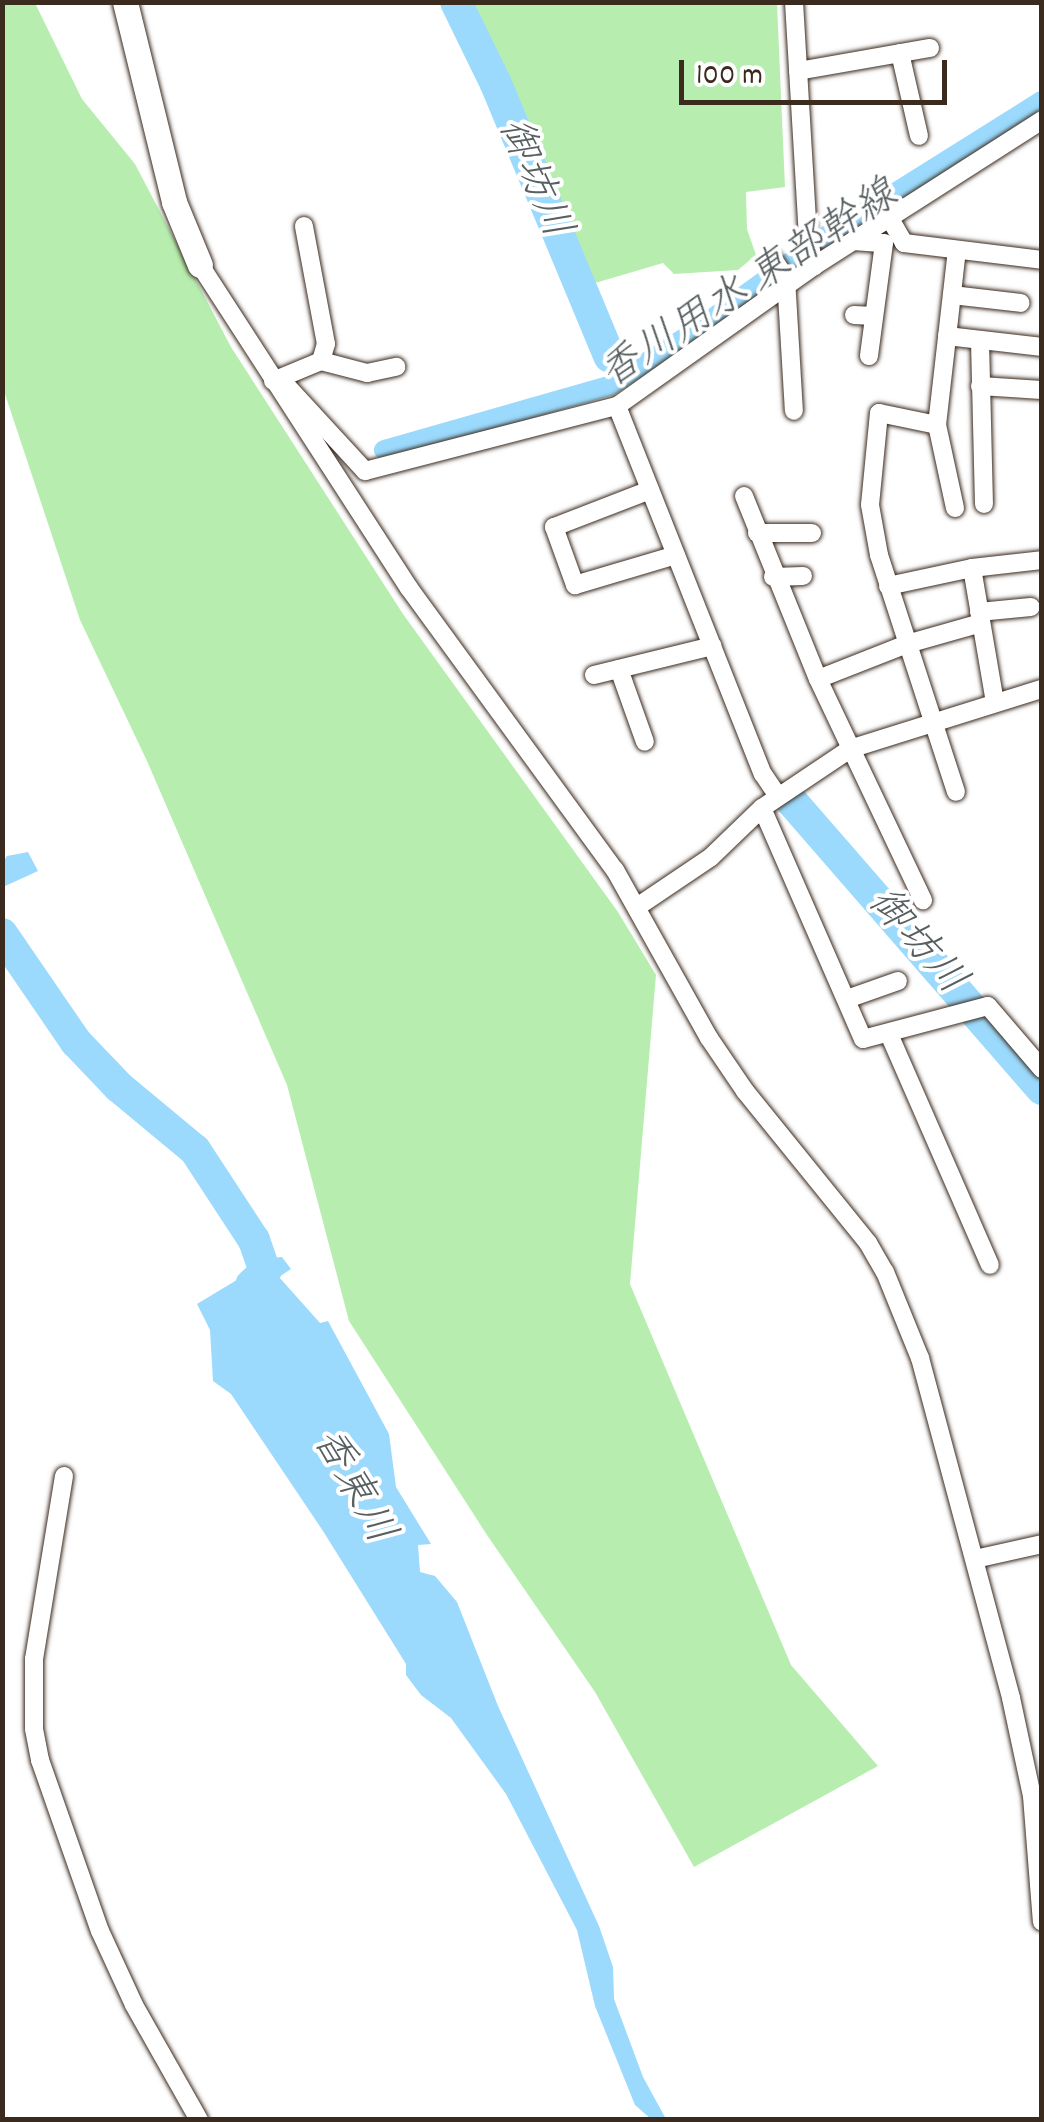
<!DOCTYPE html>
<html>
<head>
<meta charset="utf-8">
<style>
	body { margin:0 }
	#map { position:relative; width:1044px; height:2122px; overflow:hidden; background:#fff; font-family:Dekko,"Klee One",sans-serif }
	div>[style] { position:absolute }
	.green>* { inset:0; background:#b7eeb0 }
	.water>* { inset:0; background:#9bdafc }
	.canal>* { height:20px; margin:-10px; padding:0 10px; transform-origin:10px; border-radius:10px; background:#9bdafc }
	.river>* { height:32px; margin:-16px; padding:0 16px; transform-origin:16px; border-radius:16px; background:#9bdafc }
	.roads { filter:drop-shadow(0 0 2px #3b2a1e) drop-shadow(0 0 2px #3b2a1e) }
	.street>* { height:18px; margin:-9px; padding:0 9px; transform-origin:9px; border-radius:9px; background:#fff }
	.secondary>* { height:25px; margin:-12.5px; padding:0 12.5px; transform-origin:12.5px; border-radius:12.5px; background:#fff }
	span { translate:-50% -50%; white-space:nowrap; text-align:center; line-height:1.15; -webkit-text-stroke:8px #fff; paint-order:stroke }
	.water-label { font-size:42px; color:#585f61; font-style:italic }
	.frame { position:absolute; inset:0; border:5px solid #3b2a1e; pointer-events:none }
	.scale { position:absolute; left:679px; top:60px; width:268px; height:45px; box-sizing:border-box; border:5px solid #3b2a1e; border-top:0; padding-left:12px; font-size:30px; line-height:35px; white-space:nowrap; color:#3b2a1e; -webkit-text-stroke:8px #fff; paint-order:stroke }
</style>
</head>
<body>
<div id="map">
	<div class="green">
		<div style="clip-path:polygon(2px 3px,35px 3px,82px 99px,135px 164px,231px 347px,403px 614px,618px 912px,656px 975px,630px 1284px,791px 1665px,878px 1766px,694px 1867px,595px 1692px,487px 1535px,349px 1321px,287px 1085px,147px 761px,80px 620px,3px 388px)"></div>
		<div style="clip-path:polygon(461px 3px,777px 3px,785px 187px,746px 192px,747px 229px,756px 255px,738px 270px,674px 274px,663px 263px,585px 286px,496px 74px)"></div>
	</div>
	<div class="water">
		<div style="clip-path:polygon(28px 852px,38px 871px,3px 887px,3px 862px,7px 856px)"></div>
		<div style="clip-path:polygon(257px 1248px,271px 1258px,282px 1257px,291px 1269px,279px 1277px,320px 1323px,328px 1321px,389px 1434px,396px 1487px,431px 1544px,418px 1545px,420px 1572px,435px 1576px,457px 1602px,498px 1706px,599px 1926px,613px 1967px,614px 1999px,643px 2077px,666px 2119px,651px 2119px,635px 2105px,595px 2006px,577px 1930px,506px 1794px,451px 1718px,421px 1695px,406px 1675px,406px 1664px,323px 1531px,231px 1394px,213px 1381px,210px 1330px,197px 1304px,255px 1269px)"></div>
	</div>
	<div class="canal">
		<div style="left:384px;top:450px;width:234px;rotate:-15.9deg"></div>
		<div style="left:609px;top:386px;width:97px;rotate:-32.4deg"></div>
		<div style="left:691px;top:334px;width:169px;rotate:-35.9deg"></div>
		<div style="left:828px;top:235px;width:252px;rotate:-32.1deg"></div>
	</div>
	<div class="river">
		<div style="left:456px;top:2px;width:91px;rotate:64deg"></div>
		<div style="left:496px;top:84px;width:295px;rotate:67.4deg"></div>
		<div style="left:788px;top:797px;width:387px;rotate:49deg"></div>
		<div style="left:2px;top:934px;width:131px;rotate:55.6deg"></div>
		<div style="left:76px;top:1042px;width:62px;rotate:46.3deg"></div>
		<div style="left:119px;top:1087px;width:99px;rotate:39.7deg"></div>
		<div style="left:195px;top:1150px;width:108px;rotate:56.8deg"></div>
		<div style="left:254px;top:1240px;width:34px;rotate:71deg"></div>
		<div style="left:265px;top:1272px;width:19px;rotate:137deg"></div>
	</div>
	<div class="roads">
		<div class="street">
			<div style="left:794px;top:2px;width:233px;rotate:86.6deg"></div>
			<div style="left:808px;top:235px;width:32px;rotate:79deg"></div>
			<div style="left:900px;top:53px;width:85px;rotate:77.1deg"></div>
			<div style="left:798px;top:71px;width:134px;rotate:-9.9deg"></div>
			<div style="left:889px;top:217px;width:30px;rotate:60deg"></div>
			<div style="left:904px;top:243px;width:139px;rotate:7deg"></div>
			<div style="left:853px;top:241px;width:31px;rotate:4deg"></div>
			<div style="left:884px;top:243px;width:114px;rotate:97.6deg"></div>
			<div style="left:773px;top:259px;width:23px;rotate:56deg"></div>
			<div style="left:786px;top:278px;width:133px;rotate:86.6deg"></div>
			<div style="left:200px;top:265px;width:385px;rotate:57.1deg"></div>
			<div style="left:409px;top:588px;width:349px;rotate:53.9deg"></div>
			<div style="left:615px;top:870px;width:193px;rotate:60.8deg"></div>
			<div style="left:709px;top:1038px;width:64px;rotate:55.8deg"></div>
			<div style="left:745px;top:1091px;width:196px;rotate:51deg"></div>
			<div style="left:868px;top:1243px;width:34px;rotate:60deg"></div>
			<div style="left:885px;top:1272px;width:93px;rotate:67.9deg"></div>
			<div style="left:920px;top:1358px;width:352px;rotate:75deg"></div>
			<div style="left:1011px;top:1698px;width:100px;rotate:77.9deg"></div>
			<div style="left:1032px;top:1796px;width:126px;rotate:85.5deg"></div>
			<div style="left:952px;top:295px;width:69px;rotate:6.6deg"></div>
			<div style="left:854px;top:315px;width:20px;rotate:3deg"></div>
			<div style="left:947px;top:336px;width:96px;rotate:6.6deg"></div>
			<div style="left:980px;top:341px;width:163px;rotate:88.6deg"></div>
			<div style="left:321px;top:361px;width:48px;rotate:14.6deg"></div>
			<div style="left:367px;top:373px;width:30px;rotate:-12deg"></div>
			<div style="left:273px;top:381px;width:52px;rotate:-22.6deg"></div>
			<div style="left:321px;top:361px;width:18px;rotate:-74deg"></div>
			<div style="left:326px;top:344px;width:120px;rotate:-100.6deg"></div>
			<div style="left:286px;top:385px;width:117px;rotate:47.4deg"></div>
			<div style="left:365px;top:471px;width:260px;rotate:-14.5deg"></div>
			<div style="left:617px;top:406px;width:242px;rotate:-35.4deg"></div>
			<div style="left:814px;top:266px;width:271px;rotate:-32.6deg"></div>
			<div style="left:980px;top:386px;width:62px;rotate:3.7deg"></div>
			<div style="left:617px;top:406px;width:396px;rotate:68.4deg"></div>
			<div style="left:763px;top:774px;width:27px;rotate:56deg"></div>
			<div style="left:937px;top:425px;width:59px;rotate:-168.3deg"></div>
			<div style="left:879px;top:413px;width:92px;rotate:95.6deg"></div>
			<div style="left:870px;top:505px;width:51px;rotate:79.8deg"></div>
			<div style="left:879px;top:555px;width:249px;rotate:72deg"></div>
			<div style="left:650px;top:490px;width:103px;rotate:158.9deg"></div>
			<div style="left:554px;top:527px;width:62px;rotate:70.1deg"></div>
			<div style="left:575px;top:585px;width:105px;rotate:-16.5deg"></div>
			<div style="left:744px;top:496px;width:197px;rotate:68deg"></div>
			<div style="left:818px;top:679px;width:245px;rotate:64.6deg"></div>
			<div style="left:955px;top:508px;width:85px;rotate:-102.2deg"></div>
			<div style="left:937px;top:425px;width:176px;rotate:-83.5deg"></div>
			<div style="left:757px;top:533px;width:55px"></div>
			<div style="left:972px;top:568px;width:136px;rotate:80.3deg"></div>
			<div style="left:773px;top:577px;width:30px;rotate:-2deg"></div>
			<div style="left:888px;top:586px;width:86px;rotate:-12.1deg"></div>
			<div style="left:972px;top:568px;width:70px;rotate:-6.5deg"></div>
			<div style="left:979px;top:612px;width:52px;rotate:-5.5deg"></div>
			<div style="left:619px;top:669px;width:77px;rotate:70.4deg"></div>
			<div style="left:594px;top:675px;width:122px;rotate:-13.8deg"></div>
			<div style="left:818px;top:679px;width:96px;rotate:-21.5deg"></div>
			<div style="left:907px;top:644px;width:77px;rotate:-15.8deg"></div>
			<div style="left:762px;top:808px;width:252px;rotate:66.4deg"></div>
			<div style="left:863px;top:1039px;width:129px;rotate:-14.8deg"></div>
			<div style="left:988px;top:1006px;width:83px;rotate:49.4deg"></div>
			<div style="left:637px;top:907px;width:89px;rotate:-34deg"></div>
			<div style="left:711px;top:857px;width:71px;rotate:-43.9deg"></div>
			<div style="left:762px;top:808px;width:106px;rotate:-33.8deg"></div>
			<div style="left:850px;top:749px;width:201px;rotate:-17.4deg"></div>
			<div style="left:847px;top:999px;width:54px;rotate:-19.4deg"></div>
			<div style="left:889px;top:1034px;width:252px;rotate:66.4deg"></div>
			<div style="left:64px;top:1476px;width:185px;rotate:99.3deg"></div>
			<div style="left:34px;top:1659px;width:70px;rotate:90deg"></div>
			<div style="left:34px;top:1729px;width:32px;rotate:79deg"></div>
			<div style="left:40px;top:1760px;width:181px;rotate:70.7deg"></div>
			<div style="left:100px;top:1931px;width:81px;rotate:65.3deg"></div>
			<div style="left:134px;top:2005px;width:132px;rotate:60.5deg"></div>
			<div style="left:975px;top:1559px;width:69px;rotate:-12.6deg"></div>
		</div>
		<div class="secondary">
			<div style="left:125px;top:2px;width:206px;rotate:76.2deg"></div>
			<div style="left:174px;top:202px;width:68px;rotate:67.6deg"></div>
		</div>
	</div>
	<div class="water-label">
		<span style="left:532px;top:179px;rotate:67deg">御坊川</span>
		<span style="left:750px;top:287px;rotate:-33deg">香川用水 東部幹線</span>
		<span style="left:915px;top:943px;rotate:49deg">御坊川</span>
		<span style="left:351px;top:1487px;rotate:61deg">香東川</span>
	</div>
	<div class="frame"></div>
	<div class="scale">100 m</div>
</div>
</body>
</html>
